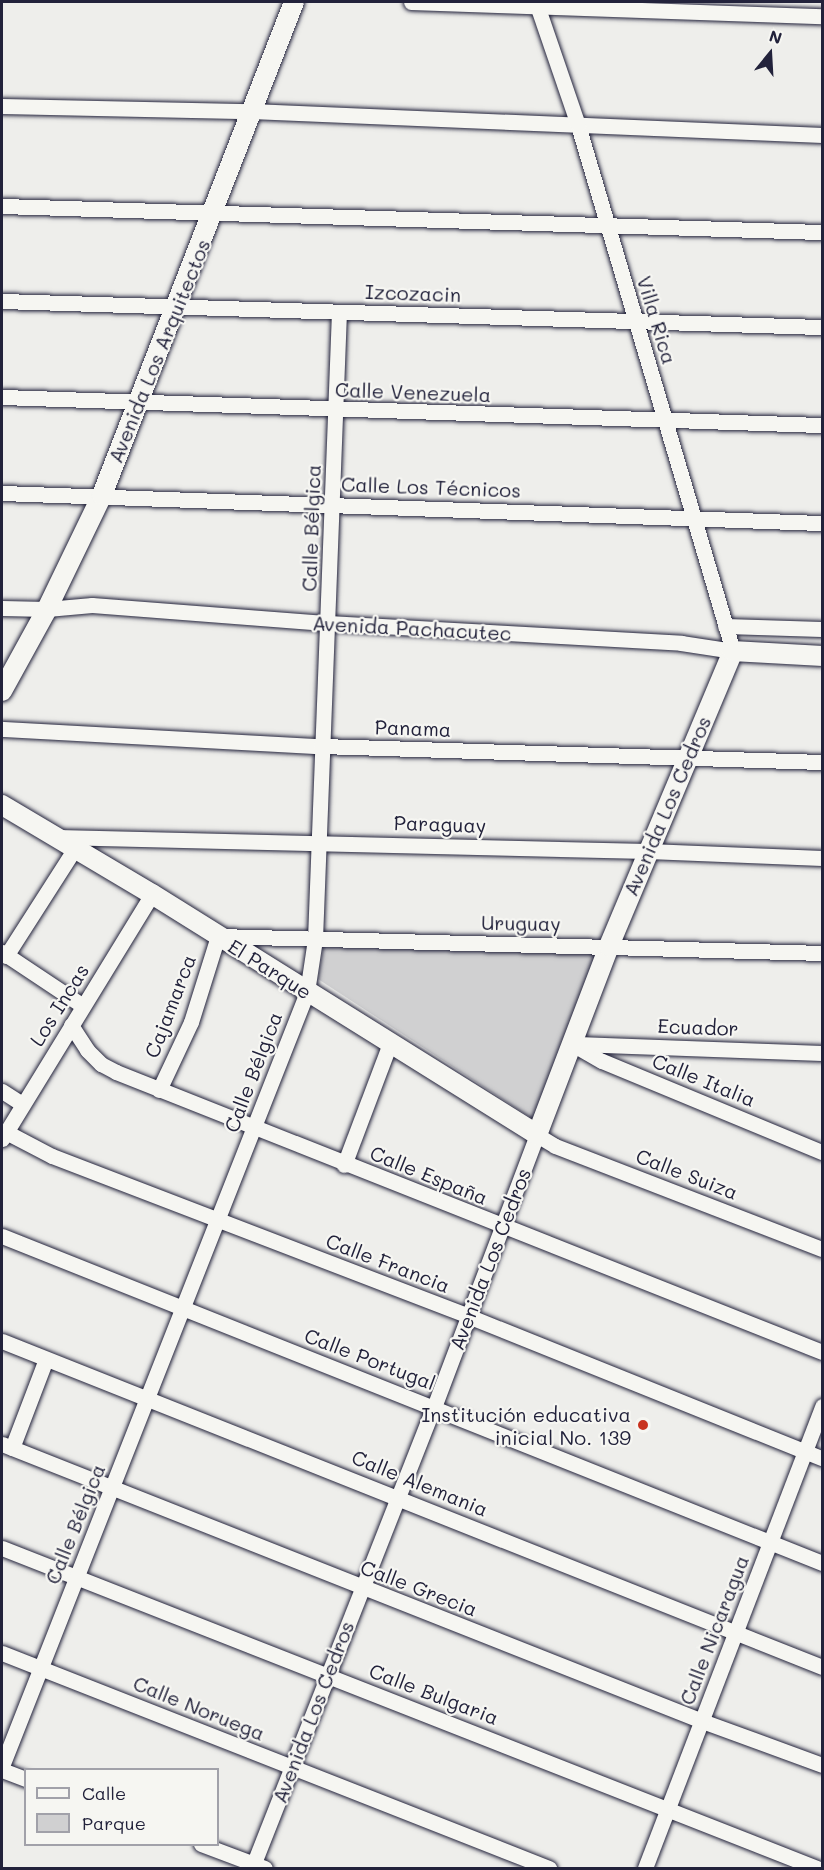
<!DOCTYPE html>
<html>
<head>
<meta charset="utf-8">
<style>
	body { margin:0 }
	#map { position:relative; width:824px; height:1870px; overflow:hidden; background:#eeeeeb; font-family:Mali,sans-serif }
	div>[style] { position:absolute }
	.green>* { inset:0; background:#d0d0d1 }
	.roads { filter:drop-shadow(0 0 2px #22223b) drop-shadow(0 0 2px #22223b) }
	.minor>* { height:15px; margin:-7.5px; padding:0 7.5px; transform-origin:7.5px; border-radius:7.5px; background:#f6f6f2 }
	.major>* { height:20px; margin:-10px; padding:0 10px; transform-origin:10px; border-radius:10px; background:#f6f6f2 }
	.dots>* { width:16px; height:16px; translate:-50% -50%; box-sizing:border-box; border:3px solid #f6f6f2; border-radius:50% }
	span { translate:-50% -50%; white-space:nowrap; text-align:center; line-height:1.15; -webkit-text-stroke:4.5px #f6f6f2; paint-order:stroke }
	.street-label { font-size:20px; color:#22223b }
	.poi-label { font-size:20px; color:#22223b }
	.right { translate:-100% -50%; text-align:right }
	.frame { position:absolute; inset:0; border:3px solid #22223b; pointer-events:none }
	.legend { position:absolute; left:24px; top:1768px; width:195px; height:78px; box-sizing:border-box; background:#f6f6f2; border:2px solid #a1a1a9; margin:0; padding:8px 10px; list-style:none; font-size:18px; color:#22223b }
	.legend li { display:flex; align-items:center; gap:12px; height:30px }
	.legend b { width:30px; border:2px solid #a1a1a9 }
	.north { position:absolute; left:740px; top:24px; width:60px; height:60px; -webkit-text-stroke:4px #f6f6f2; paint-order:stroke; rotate:18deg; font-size:16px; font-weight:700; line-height:24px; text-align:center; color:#22223b }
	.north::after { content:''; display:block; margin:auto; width:21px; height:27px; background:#22223b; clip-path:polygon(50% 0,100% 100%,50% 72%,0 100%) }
</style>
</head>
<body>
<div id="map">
	<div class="green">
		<div style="clip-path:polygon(324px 943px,600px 953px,533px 1119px,318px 979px)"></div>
	</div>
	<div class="roads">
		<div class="minor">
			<div style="left:411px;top:2px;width:411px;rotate:2deg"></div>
			<div style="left:2px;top:106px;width:249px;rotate:1.2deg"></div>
			<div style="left:251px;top:111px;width:572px;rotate:2.41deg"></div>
			<div style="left:2px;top:206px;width:820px;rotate:1.82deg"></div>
			<div style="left:2px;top:301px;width:820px;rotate:1.82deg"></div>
			<div style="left:2px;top:397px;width:820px;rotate:1.96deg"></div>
			<div style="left:2px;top:493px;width:821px;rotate:2.1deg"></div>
			<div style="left:2px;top:608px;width:45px;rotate:1.3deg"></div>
			<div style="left:47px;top:609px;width:45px;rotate:-5.1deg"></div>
			<div style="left:92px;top:605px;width:237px;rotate:4.4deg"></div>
			<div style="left:328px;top:623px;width:354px;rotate:3.2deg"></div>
			<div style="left:681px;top:643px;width:53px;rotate:8.7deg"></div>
			<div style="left:733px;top:651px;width:548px;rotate:-106.42deg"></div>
			<div style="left:578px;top:125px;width:130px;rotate:-108.9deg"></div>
			<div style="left:725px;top:626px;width:97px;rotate:1.8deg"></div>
			<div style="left:2px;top:729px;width:319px;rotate:3.1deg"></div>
			<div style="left:321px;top:746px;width:501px;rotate:1.83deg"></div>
			<div style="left:57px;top:837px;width:591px;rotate:1.36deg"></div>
			<div style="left:648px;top:851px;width:174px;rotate:2.3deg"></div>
			<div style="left:2px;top:952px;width:97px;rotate:33.7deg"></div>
			<div style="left:6px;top:956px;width:128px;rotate:-57.4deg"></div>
			<div style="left:71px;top:1025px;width:30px;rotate:57deg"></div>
			<div style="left:87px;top:1050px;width:20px;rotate:45deg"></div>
			<div style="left:101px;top:1064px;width:17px;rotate:28deg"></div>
			<div style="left:116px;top:1072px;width:759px;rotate:21.63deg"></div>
			<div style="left:572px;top:1044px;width:34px;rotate:30deg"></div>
			<div style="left:602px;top:1061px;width:238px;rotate:22.5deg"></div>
			<div style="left:577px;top:1044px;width:245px;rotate:2.1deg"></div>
			<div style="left:159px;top:1090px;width:75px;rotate:-64.8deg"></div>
			<div style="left:191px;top:1022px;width:90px;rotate:-72.6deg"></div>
			<div style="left:218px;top:936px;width:604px;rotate:1.61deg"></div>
			<div style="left:2px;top:1091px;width:24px;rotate:33deg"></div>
			<div style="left:6px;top:1132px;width:52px;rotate:27.6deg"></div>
			<div style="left:52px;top:1156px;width:446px;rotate:21deg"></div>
			<div style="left:468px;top:1316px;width:381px;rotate:21.9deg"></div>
			<div style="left:2px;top:1139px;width:287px;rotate:-58.5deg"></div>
			<div style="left:344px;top:1165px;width:130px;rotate:-69.3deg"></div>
			<div style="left:2px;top:1236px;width:883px;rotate:21.74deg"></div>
			<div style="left:2px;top:1341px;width:882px;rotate:21.68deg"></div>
			<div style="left:2px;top:1444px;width:753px;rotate:21.59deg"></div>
			<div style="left:702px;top:1721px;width:128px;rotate:20.1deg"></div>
			<div style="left:12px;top:1448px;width:95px;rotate:-69.1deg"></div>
			<div style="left:2px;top:1548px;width:876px;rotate:21.44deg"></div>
			<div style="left:2px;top:1653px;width:588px;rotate:21.46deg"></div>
			<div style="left:2px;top:1766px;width:832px;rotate:-68.49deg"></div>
			<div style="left:307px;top:992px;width:54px;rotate:-81.4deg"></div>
			<div style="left:315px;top:939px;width:627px;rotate:-87.81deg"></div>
			<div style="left:2px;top:1770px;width:26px;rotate:21deg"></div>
			<div style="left:201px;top:1844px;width:68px;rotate:20.6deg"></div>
			<div style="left:252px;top:1868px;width:496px;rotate:-68.5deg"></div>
			<div style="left:434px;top:1407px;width:291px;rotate:-69.3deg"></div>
			<div style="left:537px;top:1135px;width:21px;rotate:31deg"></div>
			<div style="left:555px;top:1146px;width:286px;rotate:21.1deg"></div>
			<div style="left:645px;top:1868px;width:495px;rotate:-69deg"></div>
		</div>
		<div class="major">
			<div style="left:2px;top:691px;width:94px;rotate:-61.2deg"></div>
			<div style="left:47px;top:609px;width:127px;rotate:-64.2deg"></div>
			<div style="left:102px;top:495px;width:529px;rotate:-68.72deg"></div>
			<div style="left:2px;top:805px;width:174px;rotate:30.7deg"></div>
			<div style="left:152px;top:894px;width:454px;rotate:32deg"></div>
			<div style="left:537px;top:1135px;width:202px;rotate:-69.1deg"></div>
			<div style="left:609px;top:946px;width:320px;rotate:-67.2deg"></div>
			<div style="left:733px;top:651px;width:89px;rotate:3.2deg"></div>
		</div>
	</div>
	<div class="dots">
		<div style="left:643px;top:1425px;background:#c8321e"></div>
	</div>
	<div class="street-label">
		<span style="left:413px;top:293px;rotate:2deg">Izcozacin</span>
		<span style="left:657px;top:320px;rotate:73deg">Villa Rica</span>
		<span style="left:159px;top:351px;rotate:-68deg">Avenida Los Arquitectos</span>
		<span style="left:413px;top:392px;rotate:2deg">Calle Venezuela</span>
		<span style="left:431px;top:487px;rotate:2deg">Calle Los Técnicos</span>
		<span style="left:311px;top:528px;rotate:-88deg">Calle Bélgica</span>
		<span style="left:412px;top:628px;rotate:3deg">Avenida Pachacutec</span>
		<span style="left:413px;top:728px;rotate:2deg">Panama</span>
		<span style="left:667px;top:806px;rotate:-67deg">Avenida Los Cedros</span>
		<span style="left:440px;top:824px;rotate:2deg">Paraguay</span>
		<span style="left:521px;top:923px;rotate:1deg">Uruguay</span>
		<span style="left:270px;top:969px;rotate:32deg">El Parque</span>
		<span style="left:59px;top:1005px;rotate:-58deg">Los Incas</span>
		<span style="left:170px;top:1006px;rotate:-69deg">Cajamarca</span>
		<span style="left:698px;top:1027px;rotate:2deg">Ecuador</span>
		<span style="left:253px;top:1072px;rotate:-69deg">Calle Bélgica</span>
		<span style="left:704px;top:1080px;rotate:22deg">Calle Italia</span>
		<span style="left:687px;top:1174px;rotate:21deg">Calle Suiza</span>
		<span style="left:429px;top:1175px;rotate:22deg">Calle España</span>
		<span style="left:490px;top:1259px;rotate:-69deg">Avenida Los Cedros</span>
		<span style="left:388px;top:1263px;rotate:21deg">Calle Francia</span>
		<span style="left:370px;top:1359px;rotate:21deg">Calle Portugal</span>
		<span style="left:420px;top:1483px;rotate:22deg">Calle Alemania</span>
		<span style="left:75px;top:1524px;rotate:-68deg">Calle Bélgica</span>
		<span style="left:419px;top:1588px;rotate:21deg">Calle Grecia</span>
		<span style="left:714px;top:1630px;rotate:-69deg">Calle Nicaragua</span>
		<span style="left:434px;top:1694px;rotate:21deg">Calle Bulgaria</span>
		<span style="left:199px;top:1708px;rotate:22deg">Calle Noruega</span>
		<span style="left:313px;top:1712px;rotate:-69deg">Avenida Los Cedros</span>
	</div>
	<div class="poi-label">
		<span class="right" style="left:631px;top:1426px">Institución educativa<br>inicial No. 139</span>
	</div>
	<div class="frame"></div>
	<ul class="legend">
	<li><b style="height:8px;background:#f6f6f2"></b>Calle</li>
	<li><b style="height:16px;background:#d0d0d1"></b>Parque</li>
	</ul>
	<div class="north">N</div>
</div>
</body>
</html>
